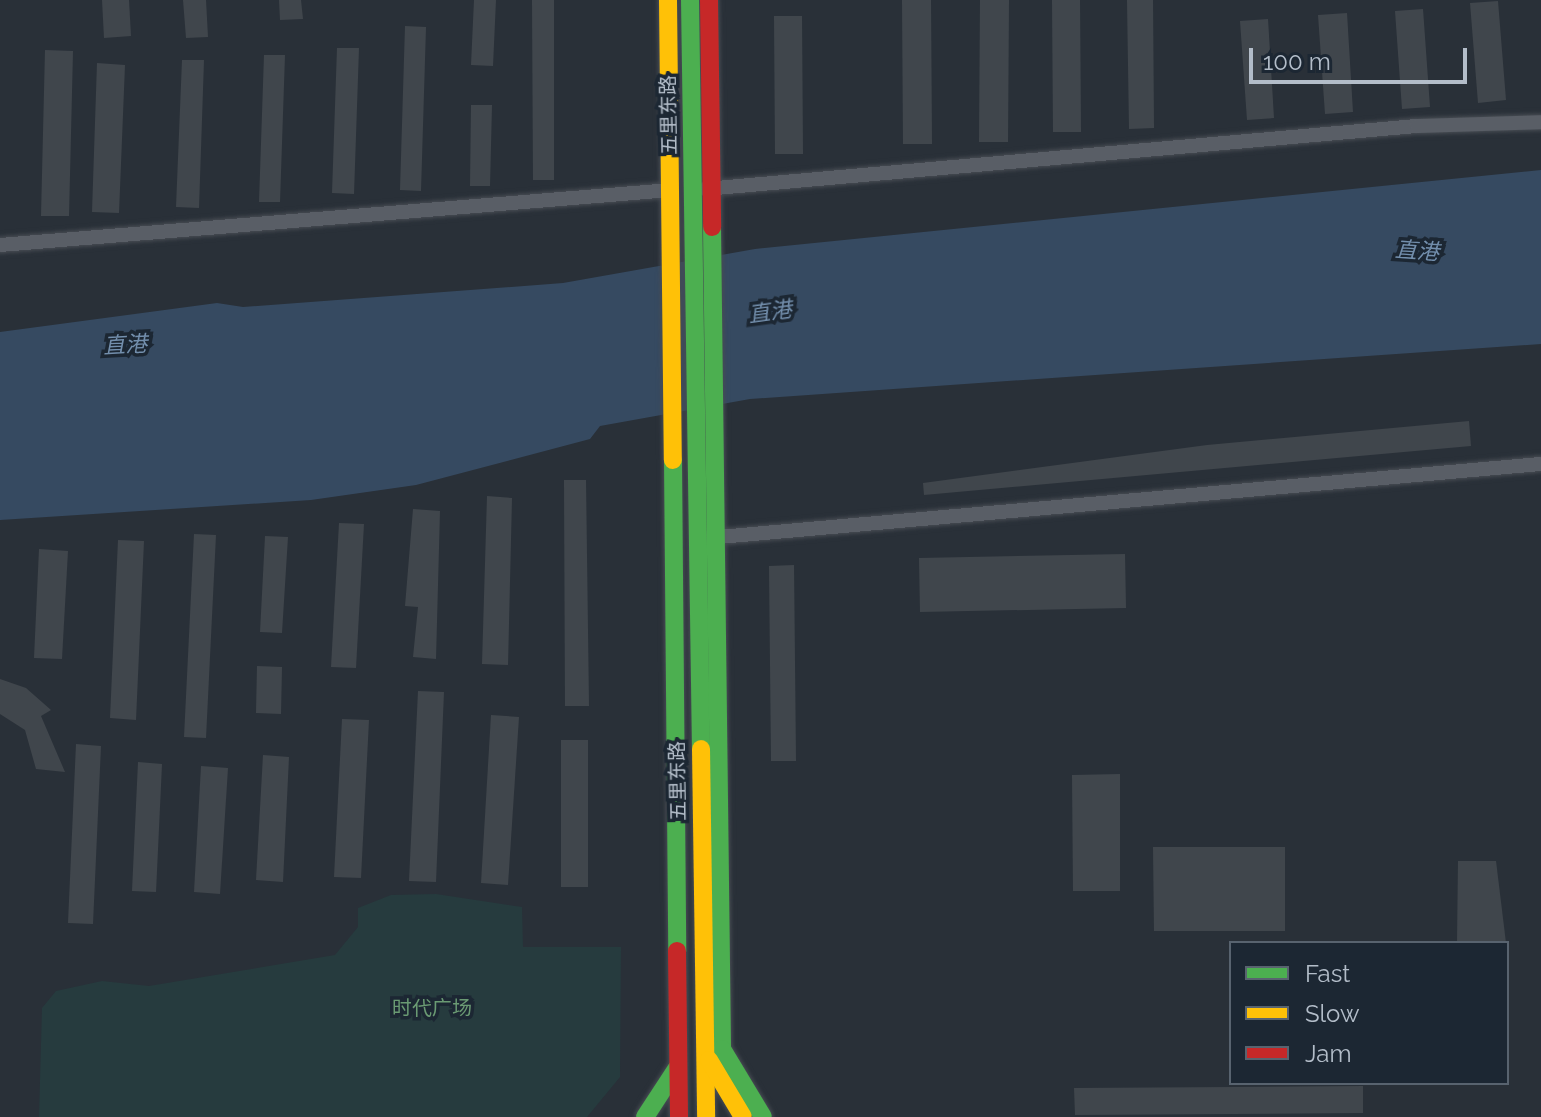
<!DOCTYPE html>
<html>
<head>
<meta charset="utf-8">
<style>
	body { margin:0 }
	#map { position:relative; width:1541px; height:1117px; overflow:hidden; background:#293038; font-family:Raleway,"Noto Sans SC",sans-serif }
	div>[style] { position:absolute }
	.green>* { inset:0; background:#263b3e }
	.water>* { inset:0; background:#364a61 }
	.building>* { inset:0; background:#40464c }
	.roads { filter:drop-shadow(0 0 2px #474c53) drop-shadow(0 0 2px #474c53) }
	.street>* { height:14px; margin:-7px; padding:0 7px; transform-origin:7px; border-radius:7px; background:#595e66 }
	.fast>* { height:18px; margin:-9px; padding:0 9px; transform-origin:9px; border-radius:9px; background:#4caf50 }
	.slow>* { height:18px; margin:-9px; padding:0 9px; transform-origin:9px; border-radius:9px; background:#ffc107 }
	.jam>* { height:18px; margin:-9px; padding:0 9px; transform-origin:9px; border-radius:9px; background:#c62828 }
	span { translate:-50% -50%; white-space:nowrap; text-align:center; line-height:1.15; -webkit-text-stroke:7px #1c2733; paint-order:stroke }
	.street-label { font-size:20px; color:#b3bdc9 }
	.park-label { font-size:20px; color:#6a9a73 }
	.water-label { font-size:22px; color:#738fad; font-style:italic }
	.legend { position:absolute; left:1229px; top:941px; width:280px; height:144px; box-sizing:border-box; background:#1c2733; border:2px solid #58636f; margin:0; padding:10px 14px; list-style:none; font-size:24px; color:#b3bdc9 }
	.legend li { display:flex; align-items:center; gap:16px; height:40px }
	.legend b { width:40px; border:2px solid #58636f }
	.scale { position:absolute; left:1249px; top:48px; width:218px; height:36px; box-sizing:border-box; border:4px solid #b3bdc9; border-top:0; padding-left:10px; font-size:24px; line-height:28px; white-space:nowrap; color:#b3bdc9; -webkit-text-stroke:6px #1c2733; paint-order:stroke }
</style>
</head>
<body>
<div id="map">
	<div class="green">
		<div style="clip-path:polygon(436px 894px,522px 907px,523px 947px,621px 947px,620px 1077px,587px 1117px,39px 1117px,42px 1008px,56px 991px,102px 981px,149px 986px,335px 955px,358px 927px,358px 908px,391px 895px)"></div>
	</div>
	<div class="water">
		<div style="clip-path:polygon(1541px 170px,1541px 344px,750px 399px,600px 426px,590px 439px,416px 485px,311px 500px,0 520px,0 332px,217px 303px,243px 307px,563px 283px,755px 249px)"></div>
	</div>
	<div class="building">
		<div style="clip-path:polygon(102px 0,129px 0,131px 36px,104px 38px)"></div>
		<div style="clip-path:polygon(183px 0,206px 0,208px 37px,186px 38px)"></div>
		<div style="clip-path:polygon(279px 0,301px 0,303px 19px,280px 20px)"></div>
		<div style="clip-path:polygon(474px 0,496px 0,493px 66px,471px 65px)"></div>
		<div style="clip-path:polygon(532px 0,554px 0,554px 180px,533px 180px)"></div>
		<div style="clip-path:polygon(902px 0,931px 0,932px 144px,903px 144px)"></div>
		<div style="clip-path:polygon(980px 0,1009px 0,1008px 142px,979px 142px)"></div>
		<div style="clip-path:polygon(1052px 0,1080px 0,1081px 132px,1053px 132px)"></div>
		<div style="clip-path:polygon(1127px 0,1153px 0,1154px 128px,1129px 129px)"></div>
		<div style="clip-path:polygon(1498px 1px,1506px 100px,1478px 103px,1470px 3px)"></div>
		<div style="clip-path:polygon(1423px 9px,1430px 107px,1402px 109px,1395px 11px)"></div>
		<div style="clip-path:polygon(1347px 13px,1353px 112px,1325px 114px,1318px 15px)"></div>
		<div style="clip-path:polygon(774px 16px,802px 16px,803px 154px,775px 154px)"></div>
		<div style="clip-path:polygon(1268px 19px,1274px 118px,1247px 120px,1240px 21px)"></div>
		<div style="clip-path:polygon(405px 26px,426px 27px,421px 191px,400px 190px)"></div>
		<div style="clip-path:polygon(337px 48px,359px 48px,354px 194px,332px 193px)"></div>
		<div style="clip-path:polygon(45px 50px,73px 51px,69px 216px,41px 216px)"></div>
		<div style="clip-path:polygon(264px 55px,285px 55px,280px 202px,259px 202px)"></div>
		<div style="clip-path:polygon(182px 60px,204px 60px,199px 208px,176px 207px)"></div>
		<div style="clip-path:polygon(97px 63px,125px 65px,119px 213px,92px 212px)"></div>
		<div style="clip-path:polygon(471px 105px,492px 105px,490px 186px,470px 186px)"></div>
		<div style="clip-path:polygon(1469px 421px,1471px 446px,924px 495px,923px 483px,1207px 445px)"></div>
		<div style="clip-path:polygon(564px 480px,586px 480px,589px 706px,565px 706px)"></div>
		<div style="clip-path:polygon(487px 496px,512px 498px,508px 665px,482px 664px)"></div>
		<div style="clip-path:polygon(413px 509px,440px 511px,436px 659px,413px 657px,418px 607px,405px 606px)"></div>
		<div style="clip-path:polygon(339px 523px,364px 524px,356px 668px,331px 667px)"></div>
		<div style="clip-path:polygon(194px 534px,216px 535px,206px 738px,184px 737px)"></div>
		<div style="clip-path:polygon(265px 536px,288px 537px,282px 633px,260px 632px)"></div>
		<div style="clip-path:polygon(118px 540px,144px 541px,136px 720px,110px 718px)"></div>
		<div style="clip-path:polygon(39px 549px,68px 551px,62px 659px,34px 658px)"></div>
		<div style="clip-path:polygon(1125px 554px,1126px 608px,920px 612px,919px 558px)"></div>
		<div style="clip-path:polygon(794px 565px,796px 761px,771px 761px,769px 566px)"></div>
		<div style="clip-path:polygon(257px 666px,282px 667px,281px 714px,256px 713px)"></div>
		<div style="clip-path:polygon(0 679px,26px 688px,51px 710px,41px 716px,65px 772px,36px 769px,25px 730px,0 714px)"></div>
		<div style="clip-path:polygon(418px 691px,444px 692px,436px 882px,409px 881px)"></div>
		<div style="clip-path:polygon(491px 715px,519px 717px,508px 885px,481px 883px)"></div>
		<div style="clip-path:polygon(342px 719px,369px 720px,361px 878px,334px 877px)"></div>
		<div style="clip-path:polygon(561px 740px,588px 740px,588px 887px,561px 887px)"></div>
		<div style="clip-path:polygon(76px 744px,101px 746px,93px 924px,68px 923px)"></div>
		<div style="clip-path:polygon(263px 755px,289px 757px,283px 882px,256px 880px)"></div>
		<div style="clip-path:polygon(138px 762px,162px 764px,156px 892px,132px 891px)"></div>
		<div style="clip-path:polygon(201px 766px,228px 768px,220px 894px,194px 892px)"></div>
		<div style="clip-path:polygon(1120px 774px,1120px 891px,1073px 891px,1072px 775px)"></div>
		<div style="clip-path:polygon(1153px 847px,1285px 847px,1285px 931px,1154px 931px)"></div>
		<div style="clip-path:polygon(1458px 861px,1496px 861px,1506px 943px,1457px 943px)"></div>
		<div style="clip-path:polygon(1363px 1086px,1363px 1113px,1075px 1115px,1074px 1088px)"></div>
	</div>
	<div class="roads">
		<div class="street">
			<div style="left:705px;top:189px;width:715px;rotate:-5.06deg"></div>
			<div style="left:1417px;top:126px;width:124px;rotate:-1.8deg"></div>
			<div style="left:0;top:245px;width:673px;rotate:-4.69deg"></div>
			<div style="left:708px;top:538px;width:836px;rotate:-5.08deg"></div>
		</div>
		<div class="fast">
			<div style="left:690px;top:0;width:749px;rotate:89.16deg"></div>
			<div style="left:712px;top:227px;width:822px;rotate:89.3deg"></div>
			<div style="left:722px;top:1049px;width:79px;rotate:58.9deg"></div>
			<div style="left:673px;top:460px;width:491px;rotate:89.5deg"></div>
			<div style="left:645px;top:1117px;width:59px;rotate:-56.9deg"></div>
		</div>
		<div class="slow">
			<div style="left:668px;top:0;width:460px;rotate:89.4deg"></div>
			<div style="left:701px;top:749px;width:368px;rotate:89.2deg"></div>
			<div style="left:709px;top:1060px;width:66px;rotate:59.2deg"></div>
		</div>
		<div class="jam">
			<div style="left:709px;top:0;width:227px;rotate:89.2deg"></div>
			<div style="left:677px;top:951px;width:166px;rotate:89.3deg"></div>
		</div>
	</div>
	<div class="street-label">
		<span style="left:669px;top:115px;rotate:-91deg">五里东路</span>
		<span style="left:678px;top:781px;rotate:-91deg">五里东路</span>
	</div>
	<div class="park-label">
		<span style="left:432px;top:1008px">时代广场</span>
	</div>
	<div class="water-label">
		<span style="left:1417px;top:251px;rotate:4deg">直港</span>
		<span style="left:770px;top:312px;rotate:-8deg">直港</span>
		<span style="left:125px;top:345px;rotate:-3deg">直港</span>
	</div>
	<ul class="legend">
	<li><b style="height:10px;background:#4caf50"></b>Fast</li>
	<li><b style="height:10px;background:#ffc107"></b>Slow</li>
	<li><b style="height:10px;background:#c62828"></b>Jam</li>
	</ul>
	<div class="scale">100 m</div>
</div>
</body>
</html>
